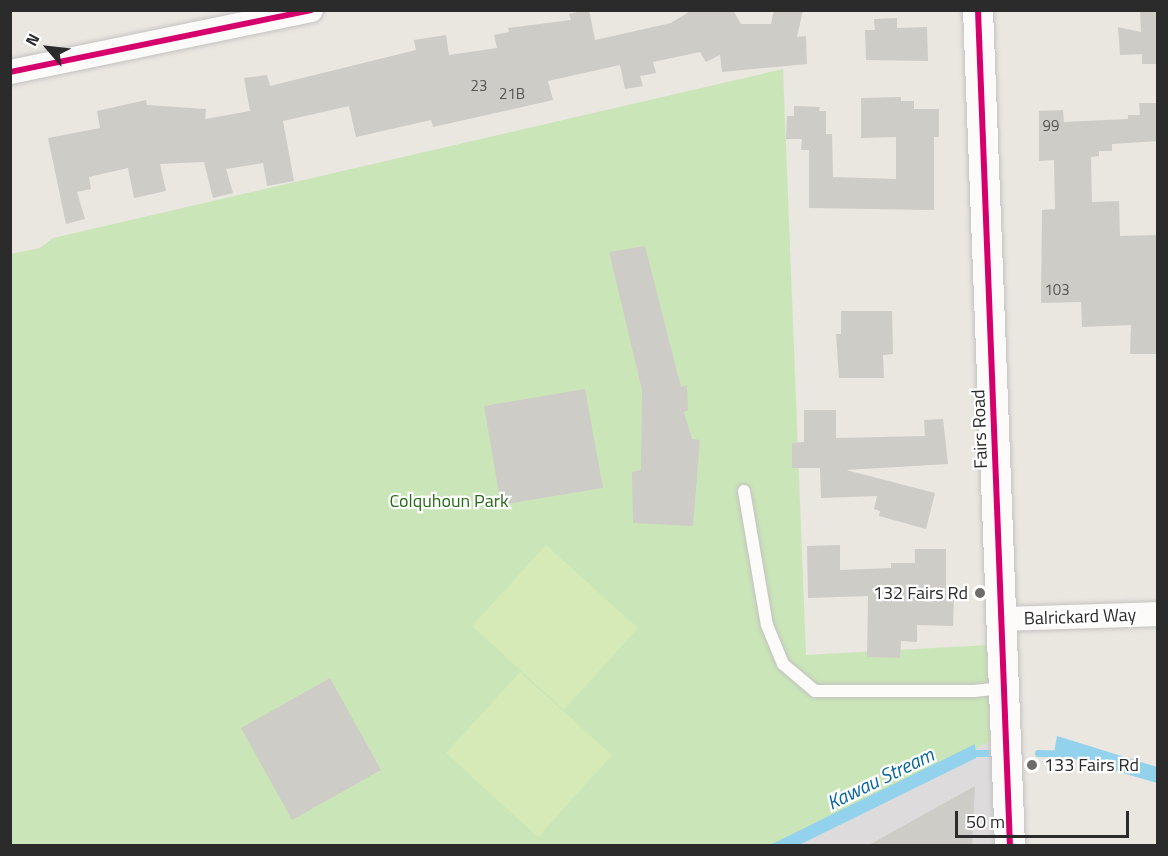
<!DOCTYPE html>
<html>
<head>
<meta charset="utf-8">
<style>
	body { margin:0 }
	#map { position:relative; width:1168px; height:856px; overflow:hidden; background:#eae6e0; font-family:"Titillium Web",sans-serif }
	div>[style] { position:absolute }
	.industrial>* { inset:0; background:#dddbdc }
	.green>* { inset:0; background:#cae6b8 }
	.pitch>* { inset:0; background:#d5eab6 }
	.water>* { inset:0; background:#92d2ed }
	.stream>* { height:7px; margin:-3.5px; padding:0 3.5px; transform-origin:3.5px; border-radius:3.5px; background:#92d2ed }
	.building>* { inset:0; background:#ceccc7 }
	.roads { filter:drop-shadow(0 0 2px #c3c2c1) drop-shadow(0 0 2px #c3c2c1) }
	.service>* { height:12px; margin:-6px; padding:0 6px; transform-origin:6px; border-radius:6px; background:#fcfbfa }
	.minor>* { height:24px; margin:-12px; padding:0 12px; transform-origin:12px; border-radius:12px; background:#fcfbfa }
	.tertiary>* { height:30px; margin:-15px; padding:0 15px; transform-origin:15px; border-radius:15px; background:#fcfbfa }
	.cycleway>* { height:6px; margin:-3px; padding:0 3px; transform-origin:3px; border-radius:3px; background:#d6006c }
	.dots>* { width:16px; height:16px; translate:-50% -50%; box-sizing:border-box; border:3px solid #fff; border-radius:50% }
	span { translate:-50% -50%; white-space:nowrap; text-align:center; line-height:1.15; -webkit-text-stroke:4.5px #fff; paint-order:stroke }
	.number-label { font-size:15px; color:#565554 }
	.number-label span { -webkit-text-stroke-width:0 }
	.street-label { font-size:18px; color:#2b2b2b }
	.park-label { font-size:18px; color:#266c18 }
	.poi-label { font-size:18px; color:#2b2b2b }
	.right { translate:-100% -50%; text-align:right }
	.left { translate:0 -50%; text-align:left }
	.water-label { font-size:20px; color:#0967a2; font-style:italic }
	.frame { position:absolute; inset:0; border:12px solid #2b2b2b; pointer-events:none }
	.north { position:absolute; left:18px; top:18px; width:60px; height:60px; -webkit-text-stroke:4px #fff; paint-order:stroke; rotate:298deg; font-size:16px; font-weight:700; line-height:24px; text-align:center; color:#2b2b2b }
	.north::after { content:''; display:block; margin:auto; width:21px; height:27px; background:#2b2b2b; clip-path:polygon(50% 0,100% 100%,50% 72%,0 100%) }
	.scale { position:absolute; left:955px; top:811px; width:174px; height:27px; box-sizing:border-box; border:3px solid #2b2b2b; border-top:0; padding-left:8px; font-size:18px; line-height:21px; white-space:nowrap; color:#2b2b2b; -webkit-text-stroke:4px #fff; paint-order:stroke }
</style>
</head>
<body>
<div id="map">
	<div class="industrial">
		<div style="clip-path:polygon(993px 740px,995px 845px,782px 846px,969px 752px)"></div>
	</div>
	<div class="green">
		<div style="clip-path:polygon(783px 69px,806px 655px,988px 645px,993px 740px,782px 845px,11px 845px,10px 254px,40px 248px,53px 238px)"></div>
	</div>
	<div class="pitch">
		<div style="clip-path:polygon(546px 545px,638px 628px,564px 710px,472px 626px)"></div>
		<div style="clip-path:polygon(520px 672px,612px 755px,538px 837px,446px 753px)"></div>
	</div>
	<div class="water">
		<div style="clip-path:polygon(1057px 736px,1157px 767px,1157px 783px,1054px 753px)"></div>
		<div style="clip-path:polygon(975px 744px,976px 758px,799px 845px,770px 845px)"></div>
	</div>
	<div class="stream">
		<div style="left:967px;top:753px;width:30px"></div>
		<div style="left:1038px;top:753px;width:24px;rotate:2deg"></div>
	</div>
	<div class="building">
		<div style="clip-path:polygon(585px 10px,589px 10px,595px 40px,671px 23px,692px 10px,733px 10px,741px 24px,771px 24px,774px 10px,803px 10px,797px 37px,806px 36px,807px 64px,722px 72px,720px 55px,706px 62px,700px 52px,653px 62px,656px 73px,640px 76px,643px 86px,625px 89px,620px 65px,548px 81px,553px 100px,433px 127px,431px 120px,356px 137px,349px 106px,283px 121px,294px 181px,267px 186px,263px 163px,226px 169px,233px 193px,213px 198px,204px 162px,160px 164px,166px 191px,134px 198px,128px 168px,89px 177px,91px 189px,77px 192px,85px 219px,66px 224px,48px 138px,100px 128px,97px 111px,146px 100px,147px 105px,206px 109px,205px 119px,250px 111px,244px 78px,267px 75px,270px 86px,416px 50px,414px 40px,446px 35px,449px 55px,497px 48px,494px 35px,509px 32px,508px 28px,571px 20px,569px 14px)"></div>
		<div style="clip-path:polygon(1140px 10px,1158px 10px,1158px 64px,1142px 64px,1142px 54px,1120px 55px,1118px 27px,1141px 32px)"></div>
		<div style="clip-path:polygon(897px 18px,897px 28px,927px 27px,928px 61px,866px 60px,865px 30px,875px 30px,874px 19px)"></div>
		<div style="clip-path:polygon(901px 97px,901px 101px,914px 101px,914px 109px,939px 109px,939px 137px,934px 137px,934px 210px,809px 208px,809px 150px,801px 150px,802px 139px,786px 139px,787px 116px,794px 116px,794px 106px,820px 107px,819px 111px,826px 111px,826px 134px,832px 134px,833px 177px,896px 179px,896px 137px,861px 138px,861px 98px)"></div>
		<div style="clip-path:polygon(1139px 103px,1158px 103px,1158px 141px,1112px 144px,1112px 151px,1099px 151px,1099px 156px,1091px 157px,1092px 202px,1119px 201px,1120px 236px,1158px 235px,1158px 354px,1130px 354px,1131px 325px,1082px 327px,1081px 302px,1041px 303px,1042px 210px,1055px 209px,1054px 160px,1039px 161px,1039px 111px,1063px 110px,1064px 122px,1128px 119px,1128px 115px,1140px 115px)"></div>
		<div style="clip-path:polygon(645px 246px,681px 387px,687px 385px,688px 410px,684px 412px,692px 439px,700px 440px,693px 526px,633px 523px,632px 472px,641px 470px,642px 390px,609px 252px)"></div>
		<div style="clip-path:polygon(841px 311px,892px 311px,893px 354px,883px 355px,884px 378px,839px 378px,836px 334px,841px 334px)"></div>
		<div style="clip-path:polygon(585px 389px,603px 488px,501px 505px,484px 406px)"></div>
		<div style="clip-path:polygon(804px 410px,836px 410px,836px 438px,925px 436px,924px 420px,943px 419px,948px 464px,846px 470px,935px 493px,926px 529px,879px 516px,880px 511px,874px 509px,877px 496px,821px 498px,820px 468px,792px 468px,792px 443px,804px 442px)"></div>
		<div style="clip-path:polygon(840px 545px,840px 570px,891px 568px,891px 563px,915px 563px,915px 549px,946px 549px,946px 600px,954px 600px,953px 626px,917px 625px,917px 642px,901px 641px,900px 658px,867px 657px,868px 596px,808px 598px,807px 546px)"></div>
		<div style="clip-path:polygon(330px 678px,381px 770px,292px 820px,241px 728px)"></div>
		<div style="clip-path:polygon(975px 786px,972px 846px,867px 846px)"></div>
	</div>
	<div class="roads">
		<div class="service">
			<div style="left:744px;top:491px;width:136px;rotate:80.3deg"></div>
			<div style="left:767px;top:625px;width:42px;rotate:67.7deg"></div>
			<div style="left:783px;top:664px;width:42px;rotate:40.2deg"></div>
			<div style="left:815px;top:691px;width:159px"></div>
			<div style="left:974px;top:691px;width:31px;rotate:-6deg"></div>
		</div>
		<div class="minor">
			<div style="left:10px;top:72px;width:307px;rotate:-11.6deg"></div>
			<div style="left:1003px;top:619px;width:155px;rotate:-1.8deg"></div>
		</div>
		<div class="tertiary">
			<div style="left:978px;top:10px;width:837px;rotate:87.81deg"></div>
		</div>
	</div>
	<div class="cycleway">
		<div style="left:978px;top:10px;width:837px;rotate:87.81deg"></div>
		<div style="left:10px;top:72px;width:307px;rotate:-11.6deg"></div>
	</div>
	<div class="dots">
		<div style="left:980px;top:593px;background:#6e6c6a"></div>
		<div style="left:1032px;top:765px;background:#6e6c6a"></div>
	</div>
	<div class="number-label">
		<span style="left:479px;top:86px">23</span>
		<span style="left:512px;top:94px">21B</span>
		<span style="left:1051px;top:126px">99</span>
		<span style="left:1057px;top:290px">103</span>
	</div>
	<div class="street-label">
		<span style="left:980px;top:429px;rotate:-92deg">Fairs Road</span>
		<span style="left:1080px;top:617px;rotate:-2deg">Balrickard Way</span>
	</div>
	<div class="park-label">
		<span style="left:449px;top:501px">Colquhoun Park</span>
	</div>
	<div class="poi-label">
		<span class="right" style="left:968px;top:593px">132 Fairs Rd</span>
		<span class="left" style="left:1044px;top:765px">133 Fairs Rd</span>
	</div>
	<div class="water-label">
		<span style="left:880px;top:778px;rotate:-26deg">Kawau Stream</span>
	</div>
	<div class="frame"></div>
	<div class="north">N</div>
	<div class="scale">50 m</div>
</div>
</body>
</html>
